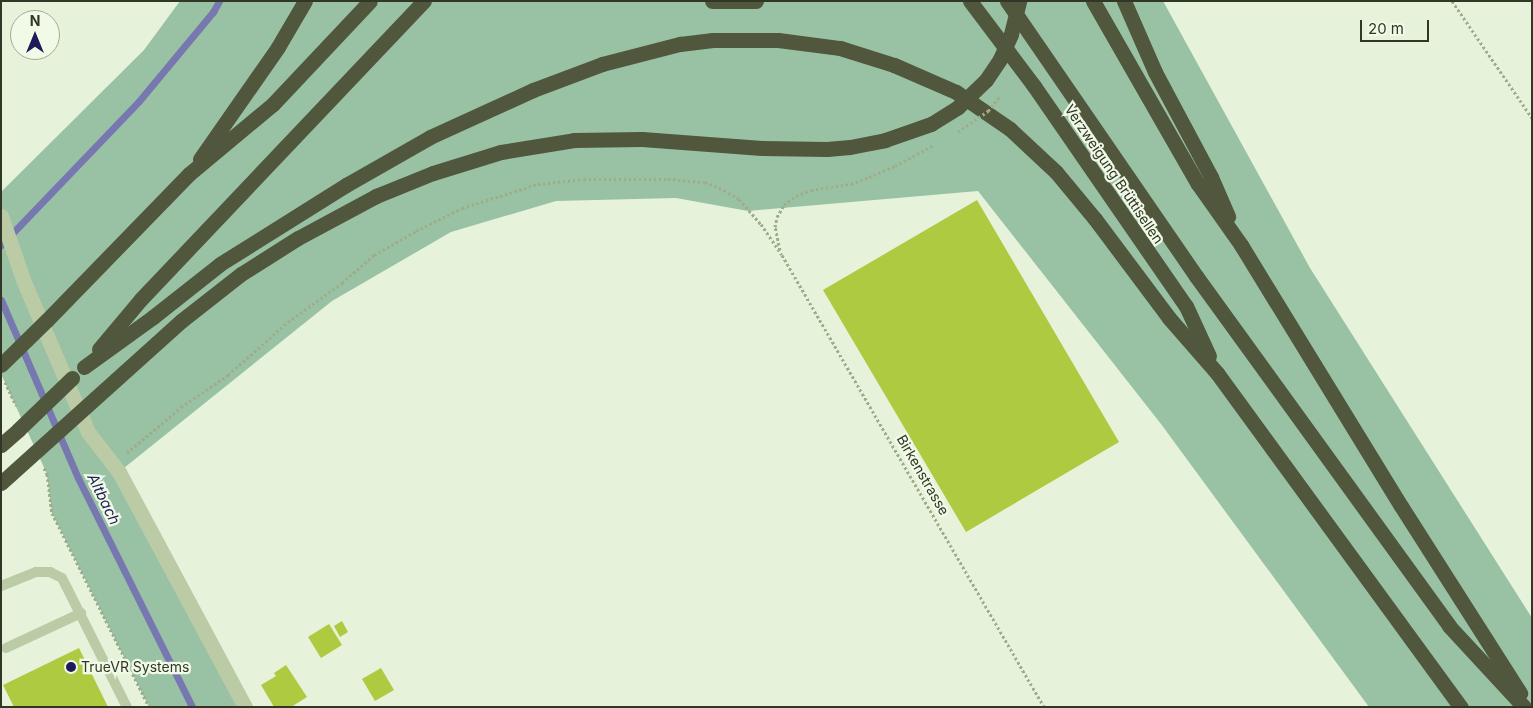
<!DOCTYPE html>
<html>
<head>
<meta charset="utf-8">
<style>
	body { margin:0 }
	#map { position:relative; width:1533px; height:708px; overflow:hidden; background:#e6f2da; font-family:Inter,sans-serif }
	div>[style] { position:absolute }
	.green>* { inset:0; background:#99c2a5 }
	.stream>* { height:7px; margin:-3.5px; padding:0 3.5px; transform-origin:3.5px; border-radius:3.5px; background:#7878b0 }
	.building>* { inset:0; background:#adca40 }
	.path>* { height:3px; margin-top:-1.5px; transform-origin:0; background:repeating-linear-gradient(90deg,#9ead87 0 2.5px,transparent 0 5px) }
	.lane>* { height:10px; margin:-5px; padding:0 5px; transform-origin:5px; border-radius:5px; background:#bbcba5 }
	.street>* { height:15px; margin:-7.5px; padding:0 7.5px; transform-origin:7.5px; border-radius:7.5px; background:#bbcba5 }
	.highway>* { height:15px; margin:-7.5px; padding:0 7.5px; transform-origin:7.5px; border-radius:7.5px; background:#50573d }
	.path-bridge>* { height:3px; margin-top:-1.5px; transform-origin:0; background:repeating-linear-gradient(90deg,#9ead87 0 2.5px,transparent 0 5px) }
	.highway-bridge>* { height:15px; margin:-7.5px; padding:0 7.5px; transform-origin:7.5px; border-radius:7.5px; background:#50573d }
	.dots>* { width:14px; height:14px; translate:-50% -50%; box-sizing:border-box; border:2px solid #f0fae6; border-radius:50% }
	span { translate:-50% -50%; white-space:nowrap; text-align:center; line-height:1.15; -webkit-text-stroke:4.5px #f0fae6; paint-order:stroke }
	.street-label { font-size:14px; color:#323627 }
	.poi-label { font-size:14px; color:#323627 }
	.left { translate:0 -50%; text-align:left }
	.water-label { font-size:15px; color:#1d1b59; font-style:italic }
	.frame { position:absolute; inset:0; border:2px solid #323627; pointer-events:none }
	.north { position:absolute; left:10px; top:10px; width:50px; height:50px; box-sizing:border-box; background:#f0fae6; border:1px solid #a4ac9a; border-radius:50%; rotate:0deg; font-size:14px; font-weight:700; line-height:20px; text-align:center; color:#323627 }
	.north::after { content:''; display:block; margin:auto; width:18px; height:22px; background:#1d1b59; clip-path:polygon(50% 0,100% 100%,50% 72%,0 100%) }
	.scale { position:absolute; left:1360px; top:20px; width:69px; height:22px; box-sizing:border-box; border:2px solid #323627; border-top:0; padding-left:6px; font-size:15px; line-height:18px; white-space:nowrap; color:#323627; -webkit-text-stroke:4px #f0fae6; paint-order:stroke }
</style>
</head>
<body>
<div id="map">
	<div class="green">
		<div style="clip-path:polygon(180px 1px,1163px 1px,1310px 268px,1532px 618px,1532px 707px,1369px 707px,1161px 424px,978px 191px,748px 211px,676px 198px,556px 201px,451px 232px,332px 301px,119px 472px,245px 707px,149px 707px,52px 513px,47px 474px,1px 374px,1px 192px,144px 50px)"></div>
	</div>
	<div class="stream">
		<div style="left:1px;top:245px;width:199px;rotate:-46.2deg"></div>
		<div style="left:139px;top:101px;width:116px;rotate:-50.3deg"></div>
		<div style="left:213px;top:12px;width:13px;rotate:-61deg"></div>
		<div style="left:1px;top:300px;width:194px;rotate:66.6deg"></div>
		<div style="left:78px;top:478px;width:256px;rotate:63.5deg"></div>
	</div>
	<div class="building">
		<div style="clip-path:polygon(977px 200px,1119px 442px,966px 532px,823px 290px)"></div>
		<div style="clip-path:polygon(342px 621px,348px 632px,340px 637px,334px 626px)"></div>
		<div style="clip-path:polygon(329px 624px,342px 645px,321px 658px,308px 637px)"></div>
		<div style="clip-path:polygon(79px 648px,108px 707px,14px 707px,3px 685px)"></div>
		<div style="clip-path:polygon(286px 665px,307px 697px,291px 707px,274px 707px,261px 685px,276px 676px,274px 673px)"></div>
		<div style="clip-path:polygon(381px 668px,394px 690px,375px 701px,362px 679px)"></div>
	</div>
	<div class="path">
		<div style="left:1452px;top:1px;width:142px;rotate:55.6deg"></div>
		<div style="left:780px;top:250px;width:24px;rotate:-102deg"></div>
		<div style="left:775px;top:227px;width:10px;rotate:-79deg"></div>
		<div style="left:777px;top:217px;width:14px;rotate:-60deg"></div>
		<div style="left:784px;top:205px;width:15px;rotate:-37deg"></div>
		<div style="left:796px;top:196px;width:16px;rotate:-22deg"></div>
		<div style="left:811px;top:190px;width:40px;rotate:-8.5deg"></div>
		<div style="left:851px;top:184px;width:19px;rotate:-21deg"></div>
		<div style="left:869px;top:177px;width:28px;rotate:-23deg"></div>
		<div style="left:895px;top:166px;width:44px;rotate:-28.3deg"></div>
		<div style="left:5px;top:382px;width:26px;rotate:65deg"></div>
		<div style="left:127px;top:453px;width:71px;rotate:-40.4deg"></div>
		<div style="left:181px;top:407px;width:57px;rotate:-34.2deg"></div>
		<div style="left:228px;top:375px;width:80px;rotate:-41.5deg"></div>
		<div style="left:288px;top:322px;width:67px;rotate:-35.8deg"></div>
		<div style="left:342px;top:283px;width:43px;rotate:-41.2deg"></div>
		<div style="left:374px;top:255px;width:48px;rotate:-29.7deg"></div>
		<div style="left:416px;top:231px;width:51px;rotate:-26.6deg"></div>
		<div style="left:462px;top:208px;width:80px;rotate:-17.5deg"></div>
		<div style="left:538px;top:184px;width:46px;rotate:-6.2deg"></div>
		<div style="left:584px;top:179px;width:84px"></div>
		<div style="left:668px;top:179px;width:37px;rotate:5deg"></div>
		<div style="left:705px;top:182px;width:21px;rotate:23deg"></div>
		<div style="left:724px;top:190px;width:17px;rotate:31deg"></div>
		<div style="left:739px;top:199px;width:33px;rotate:49deg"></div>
		<div style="left:761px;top:224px;width:37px;rotate:56deg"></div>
		<div style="left:782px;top:255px;width:522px;rotate:59.9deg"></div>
		<div style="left:44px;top:468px;width:7px;rotate:63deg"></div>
		<div style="left:47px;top:474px;width:39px;rotate:83deg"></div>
		<div style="left:52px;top:513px;width:217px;rotate:63.4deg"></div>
	</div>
	<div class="lane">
		<div style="left:1px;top:586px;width:38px;rotate:-22deg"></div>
		<div style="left:36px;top:572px;width:14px"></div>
		<div style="left:50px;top:572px;width:13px;rotate:27deg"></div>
		<div style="left:62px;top:578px;width:144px;rotate:63.3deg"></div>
		<div style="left:6px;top:648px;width:83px;rotate:-25deg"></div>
	</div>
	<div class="street">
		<div style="left:1px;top:216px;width:70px;rotate:70.8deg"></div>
		<div style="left:24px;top:282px;width:163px;rotate:66.9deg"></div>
		<div style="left:88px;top:432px;width:51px;rotate:52.2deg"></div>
		<div style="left:119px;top:472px;width:267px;rotate:61.8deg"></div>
	</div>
	<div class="highway">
		<div style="left:712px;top:1px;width:44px"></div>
		<div style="left:970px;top:1px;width:106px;rotate:53deg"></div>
		<div style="left:1034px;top:86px;width:267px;rotate:55.4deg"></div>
		<div style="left:1186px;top:306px;width:55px;rotate:65.3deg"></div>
		<div style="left:1007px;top:1px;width:334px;rotate:55.5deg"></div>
		<div style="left:1196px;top:276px;width:432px;rotate:54.1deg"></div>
		<div style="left:1449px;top:626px;width:110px;rotate:47.2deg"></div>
		<div style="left:1093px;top:1px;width:211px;rotate:60.2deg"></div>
		<div style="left:1198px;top:184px;width:75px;rotate:54.8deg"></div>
		<div style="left:1241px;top:245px;width:306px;rotate:58.5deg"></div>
		<div style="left:1401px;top:506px;width:222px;rotate:57.5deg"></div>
		<div style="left:1124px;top:1px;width:77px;rotate:66.4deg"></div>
		<div style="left:1155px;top:72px;width:119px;rotate:61.9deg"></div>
		<div style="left:1211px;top:177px;width:43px;rotate:66.4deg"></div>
		<div style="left:200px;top:159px;width:136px;rotate:-55.1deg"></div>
		<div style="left:278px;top:47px;width:53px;rotate:-59.6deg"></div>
		<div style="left:47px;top:320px;width:204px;rotate:-45.8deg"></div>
		<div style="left:189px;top:174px;width:109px;rotate:-39.8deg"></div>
		<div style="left:273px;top:104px;width:141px;rotate:-46.7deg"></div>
		<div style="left:99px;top:349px;width:65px;rotate:-50deg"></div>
		<div style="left:141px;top:299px;width:411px;rotate:-46.5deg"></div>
		<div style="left:84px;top:367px;width:85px;rotate:-35.9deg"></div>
		<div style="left:153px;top:317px;width:85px;rotate:-38.3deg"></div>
		<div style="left:220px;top:264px;width:149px;rotate:-32.1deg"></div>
		<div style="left:346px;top:185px;width:97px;rotate:-29.7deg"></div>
		<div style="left:430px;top:137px;width:113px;rotate:-24.5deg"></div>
		<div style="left:533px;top:90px;width:74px;rotate:-20.6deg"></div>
		<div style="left:602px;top:64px;width:81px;rotate:-14.4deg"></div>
		<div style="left:680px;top:44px;width:33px;rotate:-7deg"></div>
		<div style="left:713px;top:40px;width:65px"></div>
		<div style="left:778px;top:40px;width:63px;rotate:7.4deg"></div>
		<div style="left:840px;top:48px;width:57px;rotate:17.5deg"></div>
		<div style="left:894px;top:65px;width:68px;rotate:23.5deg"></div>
		<div style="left:956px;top:92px;width:65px;rotate:34.4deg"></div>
		<div style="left:1010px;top:129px;width:63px;rotate:43.1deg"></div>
		<div style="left:1056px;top:172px;width:61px;rotate:50.3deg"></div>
		<div style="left:1095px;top:219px;width:124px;rotate:53.2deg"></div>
		<div style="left:1169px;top:318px;width:73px;rotate:48.9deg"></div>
		<div style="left:1217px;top:373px;width:414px;rotate:53.9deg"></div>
		<div style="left:1px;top:445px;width:23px;rotate:-41deg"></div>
		<div style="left:1px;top:483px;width:242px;rotate:-42deg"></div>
		<div style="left:181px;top:321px;width:76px;rotate:-38.1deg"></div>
		<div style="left:241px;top:274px;width:67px;rotate:-32.3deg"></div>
		<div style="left:298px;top:238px;width:89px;rotate:-28.3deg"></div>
		<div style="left:376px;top:196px;width:61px;rotate:-22deg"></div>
		<div style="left:433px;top:173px;width:71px;rotate:-17.2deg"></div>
		<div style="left:501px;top:152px;width:74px;rotate:-9.3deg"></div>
		<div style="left:574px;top:140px;width:68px;rotate:-0.8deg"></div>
		<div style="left:642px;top:139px;width:120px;rotate:4.3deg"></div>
		<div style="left:762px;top:148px;width:65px;rotate:0.9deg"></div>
		<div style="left:827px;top:149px;width:23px;rotate:-5deg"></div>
		<div style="left:850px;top:147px;width:36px;rotate:-11deg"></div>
		<div style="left:885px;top:140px;width:49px;rotate:-19.2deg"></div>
	</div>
	<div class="path-bridge">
		<div style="left:958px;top:132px;width:37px;rotate:-35deg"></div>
		<div style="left:988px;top:111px;width:19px;rotate:-51deg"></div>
	</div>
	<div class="highway-bridge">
		<div style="left:931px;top:124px;width:32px;rotate:-32deg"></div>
		<div style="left:958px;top:107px;width:39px;rotate:-44deg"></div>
		<div style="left:986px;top:80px;width:25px;rotate:-56deg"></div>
		<div style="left:1000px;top:59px;width:27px;rotate:-66deg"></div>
		<div style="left:1011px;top:34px;width:34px;rotate:-76deg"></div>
		<div style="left:1px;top:365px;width:64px;rotate:-44.4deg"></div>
		<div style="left:18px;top:430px;width:75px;rotate:-43.9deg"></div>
	</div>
	<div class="dots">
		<div style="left:71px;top:667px;background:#1d1b59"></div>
	</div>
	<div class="street-label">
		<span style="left:1114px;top:174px;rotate:56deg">Verzweigung Brüttisellen</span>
		<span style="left:923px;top:475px;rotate:60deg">Birkenstrasse</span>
	</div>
	<div class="poi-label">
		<span class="left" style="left:81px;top:667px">TrueVR Systems</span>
	</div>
	<div class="water-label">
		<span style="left:104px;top:499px;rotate:64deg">Altbach</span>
	</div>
	<div class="frame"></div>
	<div class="north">N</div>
	<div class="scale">20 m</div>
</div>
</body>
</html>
